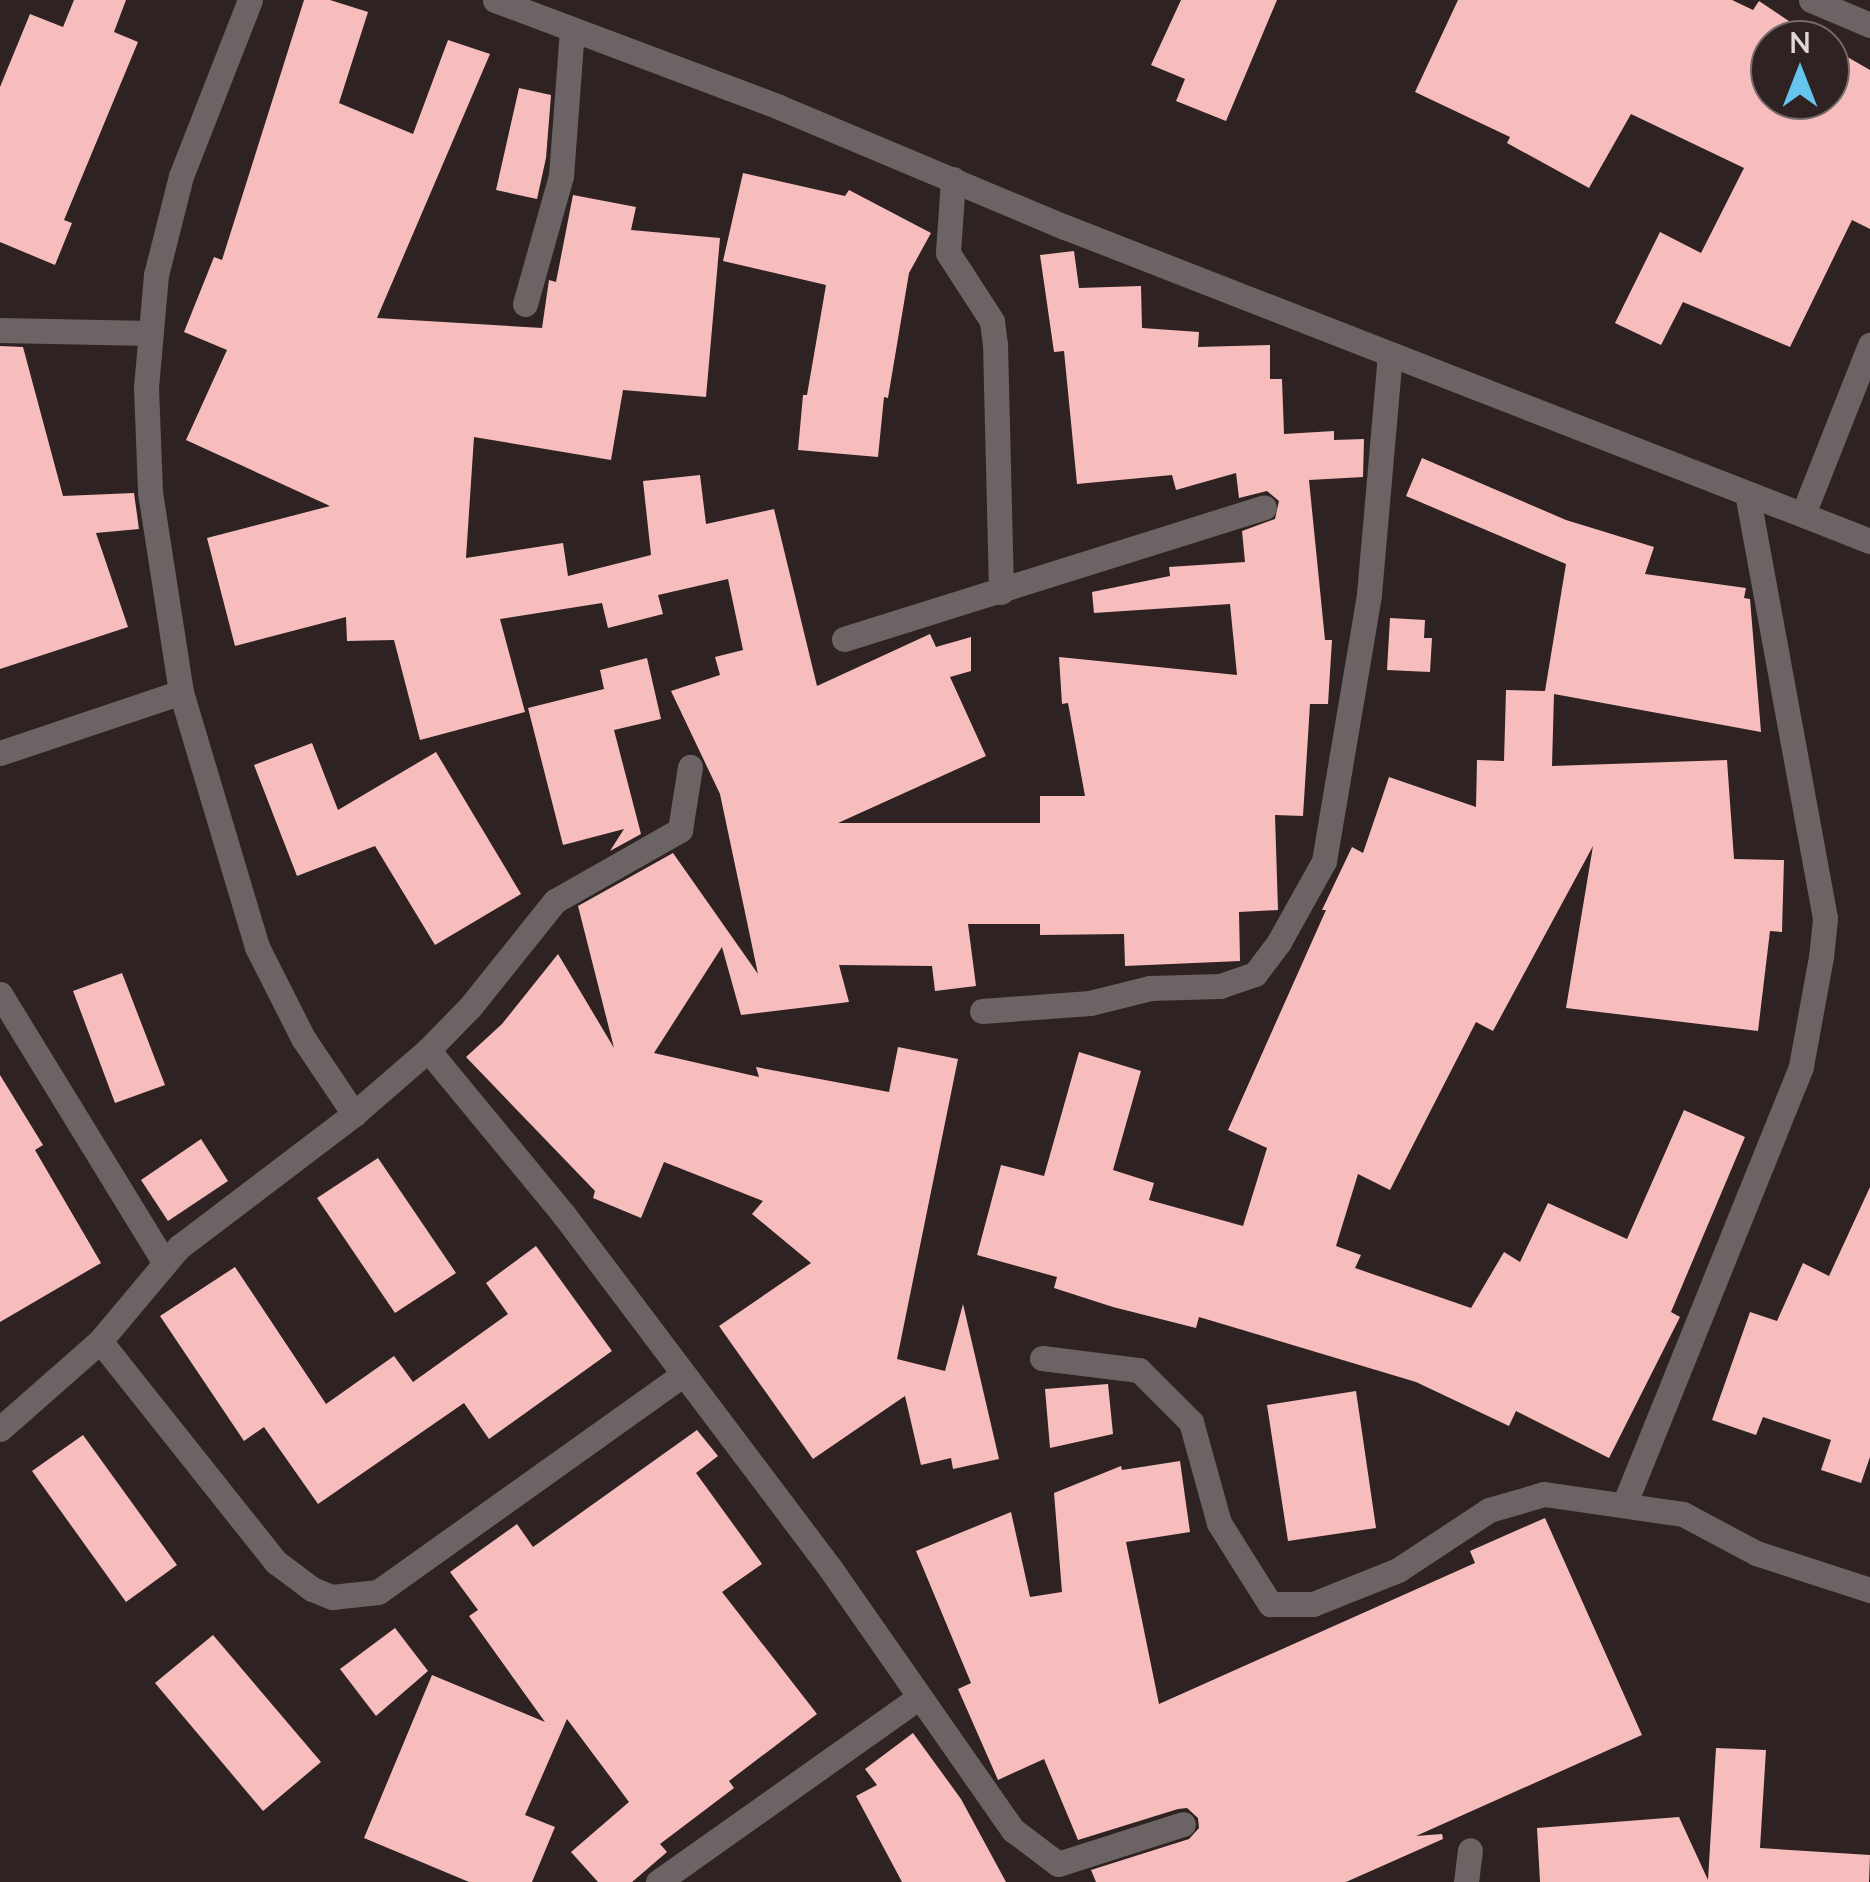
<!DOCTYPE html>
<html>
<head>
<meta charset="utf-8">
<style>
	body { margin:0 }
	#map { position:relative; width:1870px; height:1882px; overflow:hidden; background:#2f2222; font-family:Lato,sans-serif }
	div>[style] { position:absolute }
	.building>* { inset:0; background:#f7bdbd }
	.minor>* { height:25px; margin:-12.5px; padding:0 12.5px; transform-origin:12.5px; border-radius:12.5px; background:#6c6464 }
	span { translate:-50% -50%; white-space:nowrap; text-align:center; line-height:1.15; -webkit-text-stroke:10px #2f2222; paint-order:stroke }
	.north { position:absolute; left:1750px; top:20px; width:100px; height:100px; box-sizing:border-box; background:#2f2222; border:2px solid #766a6a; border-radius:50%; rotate:0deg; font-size:28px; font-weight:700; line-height:40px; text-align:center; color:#e1d7d7 }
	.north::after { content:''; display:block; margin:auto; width:35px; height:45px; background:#65c5ef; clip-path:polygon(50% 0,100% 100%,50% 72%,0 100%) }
</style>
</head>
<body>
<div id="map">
	<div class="building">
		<div style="clip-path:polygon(74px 0,126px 0,114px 32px,138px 42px,64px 220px,72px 223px,55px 265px,0 242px,0 87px,30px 14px,63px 27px)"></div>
		<div style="clip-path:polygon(304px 0,330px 0,368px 12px,339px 103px,413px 134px,448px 40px,490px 54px,377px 318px,542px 328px,549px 280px,556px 282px,573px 195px,636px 207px,631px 230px,720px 238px,706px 397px,623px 390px,611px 460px,474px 437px,466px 558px,563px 543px,568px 576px,651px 555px,643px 481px,700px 475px,706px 524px,774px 509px,817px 686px,930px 634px,936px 647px,971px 637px,971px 671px,950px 677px,986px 756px,838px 823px,1040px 823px,1040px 796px,1085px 796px,1068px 703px,1062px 704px,1059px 657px,1237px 675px,1230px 604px,1094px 613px,1092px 592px,1170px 576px,1169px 567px,1245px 562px,1242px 531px,1275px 519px,1279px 501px,1267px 491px,1239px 498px,1236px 473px,1176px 490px,1172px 475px,1077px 484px,1064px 351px,1054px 352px,1040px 255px,1074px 251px,1079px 288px,1141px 286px,1142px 328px,1199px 332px,1198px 347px,1270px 345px,1270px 379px,1282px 379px,1284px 434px,1334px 431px,1334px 440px,1364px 439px,1363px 477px,1309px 480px,1325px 640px,1332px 640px,1328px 704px,1310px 704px,1303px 816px,1275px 815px,1278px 910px,1239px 912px,1240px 961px,1125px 966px,1124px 934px,1040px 935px,1040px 924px,968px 924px,976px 986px,935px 991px,932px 966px,839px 965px,849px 1002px,741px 1015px,722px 947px,654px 1053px,759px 1077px,756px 1067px,889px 1092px,898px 1047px,958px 1059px,897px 1359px,945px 1371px,963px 1304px,999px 1459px,953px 1469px,951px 1458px,921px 1465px,905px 1396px,813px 1459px,719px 1326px,811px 1263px,752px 1214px,763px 1201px,664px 1162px,641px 1218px,593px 1198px,595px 1191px,466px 1057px,502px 1024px,558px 954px,614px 1048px,578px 906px,673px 853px,758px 974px,720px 794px,671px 691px,720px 675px,715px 657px,743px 650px,728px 579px,658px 595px,663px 614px,608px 628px,602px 603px,500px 619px,525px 712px,420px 740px,394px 640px,347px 641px,346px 617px,235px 646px,207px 538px,330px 506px,186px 440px,227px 350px,184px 332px,214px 257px,222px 260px)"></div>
		<div style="clip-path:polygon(1181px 0,1277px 0,1226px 121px,1176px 101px,1185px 79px,1151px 65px)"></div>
		<div style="clip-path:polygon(1458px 0,1732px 0,1753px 10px,1759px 1px,1817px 40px,1770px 40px,1770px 100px,1830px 100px,1830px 47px,1870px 70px,1870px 229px,1852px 220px,1790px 347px,1683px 302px,1661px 345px,1615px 323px,1660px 232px,1701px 253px,1744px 168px,1631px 114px,1589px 188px,1507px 143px,1510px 137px,1415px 92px)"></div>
		<div style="clip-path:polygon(519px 88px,551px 95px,546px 158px,537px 199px,496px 190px)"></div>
		<div style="clip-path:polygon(743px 173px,845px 196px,849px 190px,931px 233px,909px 273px,888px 398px,884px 397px,878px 457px,798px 450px,803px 395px,807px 395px,826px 285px,723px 261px)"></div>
		<div style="clip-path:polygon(0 346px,23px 347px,63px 496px,134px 493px,139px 529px,96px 533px,128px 627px,0 669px)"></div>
		<div style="clip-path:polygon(1422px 458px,1566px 520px,1654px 547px,1645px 574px,1746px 588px,1744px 598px,1750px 599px,1761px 732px,1554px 694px,1552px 766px,1727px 760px,1734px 859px,1784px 860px,1782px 932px,1770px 931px,1758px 1031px,1566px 1008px,1593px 846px,1493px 1031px,1476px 1022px,1390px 1190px,1358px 1174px,1336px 1246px,1361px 1255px,1355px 1268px,1471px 1308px,1504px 1252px,1520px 1262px,1548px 1203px,1627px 1239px,1684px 1110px,1745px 1137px,1671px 1312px,1680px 1317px,1609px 1458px,1516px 1411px,1509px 1426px,1416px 1382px,1199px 1317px,1196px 1328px,1113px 1307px,1054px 1288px,1057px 1277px,977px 1255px,1001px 1165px,1044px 1176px,1079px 1052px,1141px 1071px,1113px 1170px,1154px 1183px,1149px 1200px,1243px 1226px,1267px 1148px,1228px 1130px,1326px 910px,1322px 910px,1352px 847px,1363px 853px,1389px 777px,1476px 807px,1477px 760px,1504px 761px,1506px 690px,1545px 691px,1566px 564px,1406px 496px)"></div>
		<div style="clip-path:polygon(1390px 618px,1425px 620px,1424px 638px,1432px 638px,1430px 672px,1387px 670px)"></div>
		<div style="clip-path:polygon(647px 658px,661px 719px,614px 730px,641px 834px,610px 851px,624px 829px,563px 845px,528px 708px,604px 689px,600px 670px)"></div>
		<div style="clip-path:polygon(312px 743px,338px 810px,436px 752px,521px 894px,435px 945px,375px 846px,297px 876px,254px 765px)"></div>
		<div style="clip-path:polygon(122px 973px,165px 1085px,115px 1103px,73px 991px)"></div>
		<div style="clip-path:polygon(0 1075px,43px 1145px,35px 1150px,101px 1263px,0 1322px)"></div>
		<div style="clip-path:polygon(201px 1139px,228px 1181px,168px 1221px,141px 1180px)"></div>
		<div style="clip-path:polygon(378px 1158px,456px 1273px,395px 1313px,317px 1198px)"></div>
		<div style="clip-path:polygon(1870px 1187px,1870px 1457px,1861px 1483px,1821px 1470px,1831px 1440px,1763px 1417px,1756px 1435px,1712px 1420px,1750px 1312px,1777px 1321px,1803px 1263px,1829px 1276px)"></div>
		<div style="clip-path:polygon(536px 1246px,612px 1351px,489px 1439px,464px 1403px,318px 1504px,264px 1427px,244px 1441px,160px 1316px,235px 1267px,326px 1404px,394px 1356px,413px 1382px,508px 1314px,486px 1283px)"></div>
		<div style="clip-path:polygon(1108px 1384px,1113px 1434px,1050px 1448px,1045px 1389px)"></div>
		<div style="clip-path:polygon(1356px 1391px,1376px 1528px,1288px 1541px,1267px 1405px)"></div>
		<div style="clip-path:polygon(697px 1430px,718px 1456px,696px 1473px,762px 1564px,722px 1592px,817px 1714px,729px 1781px,734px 1788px,660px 1844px,667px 1852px,632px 1882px,598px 1882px,571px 1852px,629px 1802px,567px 1719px,525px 1815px,555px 1827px,532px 1882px,469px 1882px,364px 1838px,432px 1675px,545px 1722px,469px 1616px,478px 1610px,450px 1572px,517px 1524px,533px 1547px)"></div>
		<div style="clip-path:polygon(83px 1435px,177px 1565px,126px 1602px,32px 1471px)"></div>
		<div style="clip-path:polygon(1180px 1461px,1190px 1532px,1126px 1542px,1159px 1704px,1475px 1563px,1470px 1551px,1545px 1518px,1642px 1735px,1416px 1836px,1442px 1834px,1443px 1839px,1346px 1882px,1096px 1882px,1091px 1870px,1189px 1839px,1199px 1828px,1198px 1818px,1187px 1808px,1178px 1809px,1078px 1840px,1044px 1759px,998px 1780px,958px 1689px,971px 1683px,916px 1551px,1011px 1512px,1030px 1597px,1062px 1592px,1054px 1493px,1121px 1466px,1122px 1470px)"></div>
		<div style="clip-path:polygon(395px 1628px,428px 1671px,376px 1716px,340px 1669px)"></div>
		<div style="clip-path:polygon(213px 1635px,321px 1762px,263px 1811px,155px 1683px)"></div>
		<div style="clip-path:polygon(913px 1733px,961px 1799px,1006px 1882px,902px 1882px,856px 1796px,877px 1785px,865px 1769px)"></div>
		<div style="clip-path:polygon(1716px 1748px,1766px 1750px,1760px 1848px,1870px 1855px,1869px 1882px,1540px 1882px,1537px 1828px,1679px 1817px,1708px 1880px)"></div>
	</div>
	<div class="minor">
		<div style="left:250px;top:0;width:189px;rotate:111.4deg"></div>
		<div style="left:181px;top:176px;width:102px;rotate:104.2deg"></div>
		<div style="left:156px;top:275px;width:112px;rotate:95.1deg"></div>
		<div style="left:146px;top:387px;width:105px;rotate:87.8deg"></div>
		<div style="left:150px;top:492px;width:202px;rotate:81.2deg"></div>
		<div style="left:181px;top:692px;width:266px;rotate:73.4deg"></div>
		<div style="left:257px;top:947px;width:102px;rotate:63.2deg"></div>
		<div style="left:303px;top:1038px;width:92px;rotate:56.1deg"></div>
		<div style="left:495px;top:0;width:303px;rotate:20.6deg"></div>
		<div style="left:779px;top:107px;width:310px;rotate:22.8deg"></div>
		<div style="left:1065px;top:227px;width:864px;rotate:21.31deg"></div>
		<div style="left:1811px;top:0;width:64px;rotate:23deg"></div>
		<div style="left:953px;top:179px;width:74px;rotate:93.9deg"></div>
		<div style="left:948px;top:253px;width:81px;rotate:57.1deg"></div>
		<div style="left:992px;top:321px;width:23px;rotate:83deg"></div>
		<div style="left:995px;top:344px;width:248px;rotate:88.6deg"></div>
		<div style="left:525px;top:304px;width:133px;rotate:-74.3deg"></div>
		<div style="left:561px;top:176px;width:147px;rotate:-85.7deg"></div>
		<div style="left:0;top:330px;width:151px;rotate:1.1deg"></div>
		<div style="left:1803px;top:514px;width:182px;rotate:-68.4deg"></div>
		<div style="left:844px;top:639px;width:440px;rotate:-17.4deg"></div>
		<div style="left:0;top:753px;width:191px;rotate:-18.6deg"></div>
		<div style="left:0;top:994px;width:314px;rotate:58.5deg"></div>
		<div style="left:982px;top:1011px;width:108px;rotate:-4.2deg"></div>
		<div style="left:1090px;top:1003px;width:62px;rotate:-14deg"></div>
		<div style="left:1150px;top:988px;width:70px;rotate:-1.6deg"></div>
		<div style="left:1220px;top:986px;width:37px;rotate:-19deg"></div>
		<div style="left:1255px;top:974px;width:40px;rotate:-53deg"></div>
		<div style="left:1279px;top:942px;width:93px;rotate:-60.9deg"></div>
		<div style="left:1324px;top:861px;width:271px;rotate:-80.4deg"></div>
		<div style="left:1369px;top:594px;width:240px;rotate:-85deg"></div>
		<div style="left:428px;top:1050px;width:214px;rotate:50.5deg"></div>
		<div style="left:564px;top:1215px;width:442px;rotate:53deg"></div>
		<div style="left:830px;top:1568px;width:320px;rotate:55.1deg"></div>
		<div style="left:1013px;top:1830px;width:56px;rotate:37.1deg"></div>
		<div style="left:1058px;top:1864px;width:131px;rotate:-17.7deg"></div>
		<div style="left:100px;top:1341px;width:283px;rotate:51.5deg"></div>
		<div style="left:276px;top:1562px;width:45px;rotate:36.9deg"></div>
		<div style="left:312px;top:1589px;width:22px;rotate:22deg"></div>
		<div style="left:332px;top:1597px;width:46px;rotate:-6.2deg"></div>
		<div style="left:378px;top:1592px;width:374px;rotate:-35.5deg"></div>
		<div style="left:1042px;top:1358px;width:98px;rotate:7.1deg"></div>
		<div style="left:1139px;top:1370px;width:74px;rotate:45deg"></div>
		<div style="left:1191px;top:1422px;width:105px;rotate:74.5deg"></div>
		<div style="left:1219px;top:1523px;width:96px;rotate:57.8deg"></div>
		<div style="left:1270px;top:1604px;width:43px"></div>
		<div style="left:1313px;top:1604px;width:92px;rotate:-21.8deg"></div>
		<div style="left:1398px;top:1570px;width:109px;rotate:-33.4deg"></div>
		<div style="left:1489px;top:1510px;width:57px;rotate:-16.2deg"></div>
		<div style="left:1544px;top:1494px;width:140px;rotate:8.2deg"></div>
		<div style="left:1683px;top:1514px;width:83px;rotate:28.1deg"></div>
		<div style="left:1756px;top:1553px;width:120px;rotate:18deg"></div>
		<div style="left:0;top:1429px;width:133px;rotate:-41.3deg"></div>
		<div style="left:100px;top:1341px;width:123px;rotate:-50deg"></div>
		<div style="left:179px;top:1247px;width:220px;rotate:-37.2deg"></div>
		<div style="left:354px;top:1114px;width:98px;rotate:-40.9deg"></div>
		<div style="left:428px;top:1050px;width:60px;rotate:-45.7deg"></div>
		<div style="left:470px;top:1007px;width:136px;rotate:-51.3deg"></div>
		<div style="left:555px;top:901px;width:144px;rotate:-29.6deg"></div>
		<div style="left:680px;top:830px;width:64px;rotate:-81deg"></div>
		<div style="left:1624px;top:1505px;width:473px;rotate:-68deg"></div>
		<div style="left:1801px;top:1066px;width:111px;rotate:-79.6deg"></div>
		<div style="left:1821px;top:957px;width:39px;rotate:-84deg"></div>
		<div style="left:1825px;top:918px;width:428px;rotate:-100.4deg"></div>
		<div style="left:658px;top:1882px;width:320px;rotate:-35.3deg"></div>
		<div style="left:1466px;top:1882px;width:32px;rotate:-83deg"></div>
	</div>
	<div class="north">N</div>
</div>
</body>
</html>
